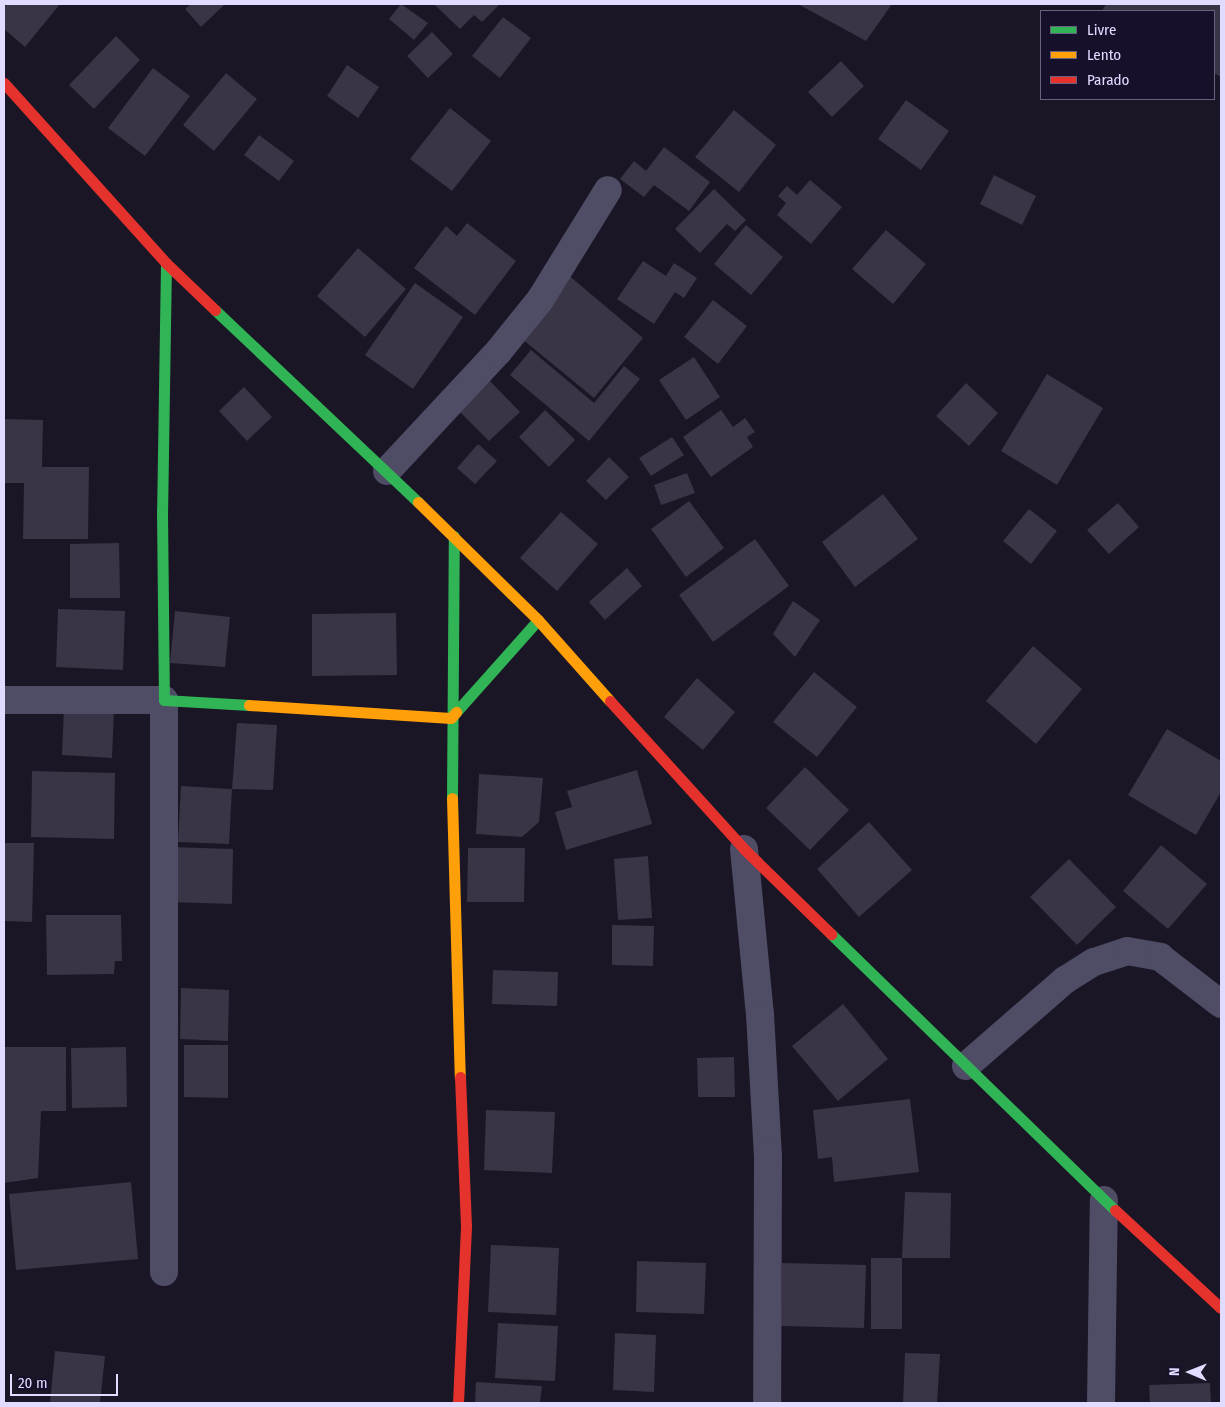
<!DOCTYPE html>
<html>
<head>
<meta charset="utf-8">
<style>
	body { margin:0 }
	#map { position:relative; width:1225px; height:1407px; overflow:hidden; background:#1a1625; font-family:"Fira Sans Condensed",sans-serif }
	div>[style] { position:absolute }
	.building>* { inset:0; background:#393446 }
	.street>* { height:28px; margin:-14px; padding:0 14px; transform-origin:14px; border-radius:14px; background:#4f4c66 }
	.fast>* { height:11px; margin:-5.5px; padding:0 5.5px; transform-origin:5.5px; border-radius:5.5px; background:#30b455 }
	.slow>* { height:11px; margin:-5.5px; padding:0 5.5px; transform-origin:5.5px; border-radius:5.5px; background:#ff9f0a }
	.jam>* { height:11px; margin:-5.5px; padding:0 5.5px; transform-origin:5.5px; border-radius:5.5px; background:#e5322d }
	span { translate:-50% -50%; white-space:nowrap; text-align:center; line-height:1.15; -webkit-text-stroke:4.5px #17102b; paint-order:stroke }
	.frame { position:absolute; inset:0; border:5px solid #e1dbff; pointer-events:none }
	.legend { position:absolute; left:1040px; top:10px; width:175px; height:90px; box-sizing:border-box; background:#17102b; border:1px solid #686180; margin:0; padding:6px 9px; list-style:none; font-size:15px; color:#e1dbff }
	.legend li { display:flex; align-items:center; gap:10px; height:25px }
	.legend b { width:25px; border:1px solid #686180 }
	.north { position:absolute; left:1165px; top:1347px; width:50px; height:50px; -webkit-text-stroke:4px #17102b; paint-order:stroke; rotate:271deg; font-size:14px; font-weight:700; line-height:20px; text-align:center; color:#e1dbff }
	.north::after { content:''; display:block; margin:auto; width:18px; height:22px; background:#e1dbff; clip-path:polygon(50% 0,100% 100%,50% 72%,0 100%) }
	.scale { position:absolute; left:10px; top:1374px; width:108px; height:22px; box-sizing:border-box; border:2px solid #e1dbff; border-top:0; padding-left:6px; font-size:15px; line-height:18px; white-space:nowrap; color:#e1dbff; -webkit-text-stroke:4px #17102b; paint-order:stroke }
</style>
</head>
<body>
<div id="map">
	<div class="building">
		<div style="clip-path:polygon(7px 4px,60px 4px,25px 47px,4px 29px,4px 8px)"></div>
		<div style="clip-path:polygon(191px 4px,225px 4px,201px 27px,185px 9px)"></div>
		<div style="clip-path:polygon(401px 4px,428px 23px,414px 40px,389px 19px)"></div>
		<div style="clip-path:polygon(434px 4px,500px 4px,482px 22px,474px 15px,460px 29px)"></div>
		<div style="clip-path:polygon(798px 4px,892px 4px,866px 41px)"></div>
		<div style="clip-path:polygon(1106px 4px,1221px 4px,1221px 77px,1214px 73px,1214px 11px,1102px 11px)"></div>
		<div style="clip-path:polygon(503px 17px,531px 38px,500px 78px,472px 56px)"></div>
		<div style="clip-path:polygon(432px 32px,453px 54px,428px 78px,407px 56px)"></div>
		<div style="clip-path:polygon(116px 36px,140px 60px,94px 109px,69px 85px)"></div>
		<div style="clip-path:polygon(841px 61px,864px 86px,832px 117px,808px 92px)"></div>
		<div style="clip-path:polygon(347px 65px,379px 87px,358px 118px,327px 96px)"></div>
		<div style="clip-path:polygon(153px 68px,190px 96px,145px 156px,108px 128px)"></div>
		<div style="clip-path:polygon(226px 73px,257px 99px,214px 151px,183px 125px)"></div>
		<div style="clip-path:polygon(906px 100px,949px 131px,921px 170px,878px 139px)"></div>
		<div style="clip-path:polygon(450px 108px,491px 141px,452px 191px,410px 159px)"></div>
		<div style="clip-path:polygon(734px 110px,776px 145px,739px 192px,695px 157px)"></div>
		<div style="clip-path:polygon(259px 135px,294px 161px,279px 181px,244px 155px)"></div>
		<div style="clip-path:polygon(664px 147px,710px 182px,689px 211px,654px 185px,644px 197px,620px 179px,634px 161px,646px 171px)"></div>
		<div style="clip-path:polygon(994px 175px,1036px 196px,1022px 225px,980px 204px)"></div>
		<div style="clip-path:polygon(810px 180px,842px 207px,811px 244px,777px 215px,786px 203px,778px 196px,787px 186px,797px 195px)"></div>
		<div style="clip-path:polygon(714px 189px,746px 220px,735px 231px,727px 224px,700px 253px,675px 229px)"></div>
		<div style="clip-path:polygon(467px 223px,516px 261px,475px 315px,414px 268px,446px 226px,457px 236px)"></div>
		<div style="clip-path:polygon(746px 225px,783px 257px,751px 295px,714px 264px)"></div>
		<div style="clip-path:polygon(886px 230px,926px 264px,893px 304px,852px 269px)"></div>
		<div style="clip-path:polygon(358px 248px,406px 289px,365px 337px,317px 296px)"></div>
		<div style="clip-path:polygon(643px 261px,666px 276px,674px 263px,697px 278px,684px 298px,675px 292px,654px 324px,617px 299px)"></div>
		<div style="clip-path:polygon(566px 273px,643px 338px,594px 398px,516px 334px)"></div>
		<div style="clip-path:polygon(415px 283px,463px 317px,413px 389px,365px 355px)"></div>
		<div style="clip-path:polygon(713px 300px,747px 326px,718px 364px,684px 337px)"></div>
		<div style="clip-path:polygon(531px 350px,594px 403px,624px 366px,640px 379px,589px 441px,510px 375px)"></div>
		<div style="clip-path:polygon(694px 357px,720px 397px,686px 420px,659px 380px)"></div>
		<div style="clip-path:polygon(1047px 374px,1103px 408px,1057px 485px,1001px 451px)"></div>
		<div style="clip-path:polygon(490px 381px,520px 412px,489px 441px,459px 411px)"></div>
		<div style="clip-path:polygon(966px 383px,998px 413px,969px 446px,936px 416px)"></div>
		<div style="clip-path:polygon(244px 387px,272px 417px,247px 441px,219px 411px)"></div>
		<div style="clip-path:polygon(545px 410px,575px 440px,549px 467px,519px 437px)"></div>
		<div style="clip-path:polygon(721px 410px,733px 427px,745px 418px,755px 432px,747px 437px,753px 447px,711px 477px,683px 437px)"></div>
		<div style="clip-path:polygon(4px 419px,43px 420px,42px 467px,89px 467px,88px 539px,23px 539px,24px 483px,4px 483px)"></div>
		<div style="clip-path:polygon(672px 437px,684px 455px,651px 476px,639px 458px)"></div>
		<div style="clip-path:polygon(478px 444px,497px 461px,475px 484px,457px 468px)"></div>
		<div style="clip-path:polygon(609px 457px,629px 477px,606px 500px,586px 481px)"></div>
		<div style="clip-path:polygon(687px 473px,695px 493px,661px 505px,654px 485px)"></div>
		<div style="clip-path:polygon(883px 494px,918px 539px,855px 587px,822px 542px)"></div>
		<div style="clip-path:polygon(689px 501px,724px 548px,686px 577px,651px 529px)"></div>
		<div style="clip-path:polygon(1118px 503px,1139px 527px,1109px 554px,1087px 530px)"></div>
		<div style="clip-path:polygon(1029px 509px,1057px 531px,1031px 564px,1003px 541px)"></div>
		<div style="clip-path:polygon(561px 512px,598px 544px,557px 591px,520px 558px)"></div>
		<div style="clip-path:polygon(755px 539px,789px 586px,713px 642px,679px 595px)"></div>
		<div style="clip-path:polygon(119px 543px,120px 598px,70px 598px,70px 544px)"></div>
		<div style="clip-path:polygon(627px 568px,642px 586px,605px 620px,589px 602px)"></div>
		<div style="clip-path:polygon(793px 601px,820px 620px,795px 657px,773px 634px)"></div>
		<div style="clip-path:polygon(58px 609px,125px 611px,123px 670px,56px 667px)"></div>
		<div style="clip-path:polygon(175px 611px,230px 617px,225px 667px,170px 663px)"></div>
		<div style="clip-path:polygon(396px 613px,397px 675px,312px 676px,312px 614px)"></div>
		<div style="clip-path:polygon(1033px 646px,1082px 689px,1036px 744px,986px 701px)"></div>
		<div style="clip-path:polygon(814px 672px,857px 707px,817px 757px,773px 722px)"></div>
		<div style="clip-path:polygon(697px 678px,735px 712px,703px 750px,664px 717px)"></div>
		<div style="clip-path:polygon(64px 708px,114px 710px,112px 758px,62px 755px)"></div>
		<div style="clip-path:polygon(237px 723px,277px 725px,273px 790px,232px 789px)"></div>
		<div style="clip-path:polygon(1167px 729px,1221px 761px,1221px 792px,1196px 835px,1128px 795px)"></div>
		<div style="clip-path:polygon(805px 767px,849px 810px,810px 850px,766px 808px)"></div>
		<div style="clip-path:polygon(637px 770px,652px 824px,566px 850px,555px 812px,572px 807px,567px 791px)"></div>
		<div style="clip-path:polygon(32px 771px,115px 773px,114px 839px,31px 837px)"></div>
		<div style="clip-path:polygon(479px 774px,543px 778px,539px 822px,522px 837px,476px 834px)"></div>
		<div style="clip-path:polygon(181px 786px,232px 789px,229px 844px,178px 842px)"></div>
		<div style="clip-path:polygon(869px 822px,912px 870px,859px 917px,817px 869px)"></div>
		<div style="clip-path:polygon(4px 843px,34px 843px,32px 922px,4px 921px)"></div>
		<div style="clip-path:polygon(1161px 845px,1207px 884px,1168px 929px,1123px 891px)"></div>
		<div style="clip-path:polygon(170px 847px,233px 849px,232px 904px,168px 902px)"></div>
		<div style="clip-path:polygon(468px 848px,525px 848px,524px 902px,467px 902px)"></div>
		<div style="clip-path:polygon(648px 856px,652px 918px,618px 920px,614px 859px)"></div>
		<div style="clip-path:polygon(1069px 859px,1116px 907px,1077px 945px,1030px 897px)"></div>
		<div style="clip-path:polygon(46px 915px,121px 915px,122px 961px,115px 961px,114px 974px,47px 975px)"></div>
		<div style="clip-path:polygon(612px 925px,654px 926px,653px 966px,612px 965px)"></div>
		<div style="clip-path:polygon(493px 970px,558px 972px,557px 1006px,492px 1004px)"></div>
		<div style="clip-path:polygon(181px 988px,229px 990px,228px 1041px,180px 1039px)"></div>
		<div style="clip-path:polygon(843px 1004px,888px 1059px,838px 1101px,792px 1046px)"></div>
		<div style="clip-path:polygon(184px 1045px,228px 1045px,228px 1098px,184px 1097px)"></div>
		<div style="clip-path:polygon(4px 1047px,66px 1047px,66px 1111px,41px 1111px,38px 1178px,4px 1183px)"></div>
		<div style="clip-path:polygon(126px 1047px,127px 1107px,72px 1108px,71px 1048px)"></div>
		<div style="clip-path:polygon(734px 1057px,735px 1097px,698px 1097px,697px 1058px)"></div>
		<div style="clip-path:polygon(910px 1099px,919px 1172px,834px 1182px,832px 1157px,818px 1159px,813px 1110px)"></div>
		<div style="clip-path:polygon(486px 1110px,555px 1112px,552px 1173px,484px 1170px)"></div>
		<div style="clip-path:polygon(131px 1182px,138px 1259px,16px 1270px,9px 1194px)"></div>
		<div style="clip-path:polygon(905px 1192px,951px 1193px,950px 1258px,902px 1258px)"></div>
		<div style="clip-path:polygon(491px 1245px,559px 1248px,556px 1315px,488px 1312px)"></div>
		<div style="clip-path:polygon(871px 1258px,902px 1258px,902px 1329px,871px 1329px)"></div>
		<div style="clip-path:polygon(637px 1261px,706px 1263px,704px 1314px,636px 1312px)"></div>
		<div style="clip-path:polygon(782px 1263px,866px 1265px,864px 1328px,781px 1326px)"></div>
		<div style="clip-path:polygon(498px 1323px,558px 1326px,555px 1381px,495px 1378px)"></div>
		<div style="clip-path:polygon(615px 1333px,656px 1335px,654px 1392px,613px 1390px)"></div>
		<div style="clip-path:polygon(55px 1351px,105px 1356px,100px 1403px,50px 1403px)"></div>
		<div style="clip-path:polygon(905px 1353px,940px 1354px,937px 1403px,903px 1403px)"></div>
		<div style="clip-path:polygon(476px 1382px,542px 1386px,540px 1403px,475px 1403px)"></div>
		<div style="clip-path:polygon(1210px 1383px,1211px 1403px,1150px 1403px,1149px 1385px)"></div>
	</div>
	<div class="street">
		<div style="left:387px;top:471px;width:163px;rotate:-47deg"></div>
		<div style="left:498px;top:352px;width:67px;rotate:-51.1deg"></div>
		<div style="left:540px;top:300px;width:129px;rotate:-58.3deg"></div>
		<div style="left:4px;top:700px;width:160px"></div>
		<div style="left:164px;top:700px;width:572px;rotate:90deg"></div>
		<div style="left:744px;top:849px;width:166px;rotate:84.5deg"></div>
		<div style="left:760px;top:1014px;width:143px;rotate:86.8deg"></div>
		<div style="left:768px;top:1157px;width:246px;rotate:90.2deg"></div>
		<div style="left:966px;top:1066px;width:131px;rotate:-41deg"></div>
		<div style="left:1065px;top:980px;width:34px;rotate:-32deg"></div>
		<div style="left:1094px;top:962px;width:35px;rotate:-18deg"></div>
		<div style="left:1127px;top:951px;width:34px;rotate:10deg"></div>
		<div style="left:1160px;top:957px;width:77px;rotate:37.6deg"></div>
		<div style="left:1101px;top:1403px;width:203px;rotate:-89.2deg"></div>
	</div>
	<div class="fast">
		<div style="left:166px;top:263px;width:248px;rotate:90.9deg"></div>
		<div style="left:162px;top:511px;width:189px;rotate:89.4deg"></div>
		<div style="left:164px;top:700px;width:85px;rotate:3.4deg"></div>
		<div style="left:215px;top:310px;width:279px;rotate:43.4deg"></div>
		<div style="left:456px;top:712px;width:123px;rotate:-48.3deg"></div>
		<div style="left:452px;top:798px;width:262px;rotate:-89.6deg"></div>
		<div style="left:831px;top:934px;width:396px;rotate:44.2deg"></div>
	</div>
	<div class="slow">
		<div style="left:418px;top:502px;width:168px;rotate:44.5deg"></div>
		<div style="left:538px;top:620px;width:108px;rotate:48.4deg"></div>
		<div style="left:249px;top:705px;width:202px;rotate:3.7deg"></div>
		<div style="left:451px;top:718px;width:8px;rotate:-50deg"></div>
		<div style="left:452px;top:798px;width:279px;rotate:88.4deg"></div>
	</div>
	<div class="jam">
		<div style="left:4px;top:83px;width:242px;rotate:48deg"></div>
		<div style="left:166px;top:263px;width:68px;rotate:43.8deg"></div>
		<div style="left:610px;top:701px;width:200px;rotate:47.8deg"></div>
		<div style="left:744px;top:849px;width:122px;rotate:44.3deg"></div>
		<div style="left:1115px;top:1210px;width:144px;rotate:42.8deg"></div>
		<div style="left:458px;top:1403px;width:177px;rotate:-87.4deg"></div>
		<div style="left:466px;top:1226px;width:149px;rotate:-92.3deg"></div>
	</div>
	<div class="frame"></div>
	<ul class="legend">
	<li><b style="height:6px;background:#30b455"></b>Livre</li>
	<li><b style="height:6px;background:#ff9f0a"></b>Lento</li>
	<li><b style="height:6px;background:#e5322d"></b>Parado</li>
	</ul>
	<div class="north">N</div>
	<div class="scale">20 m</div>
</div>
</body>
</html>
